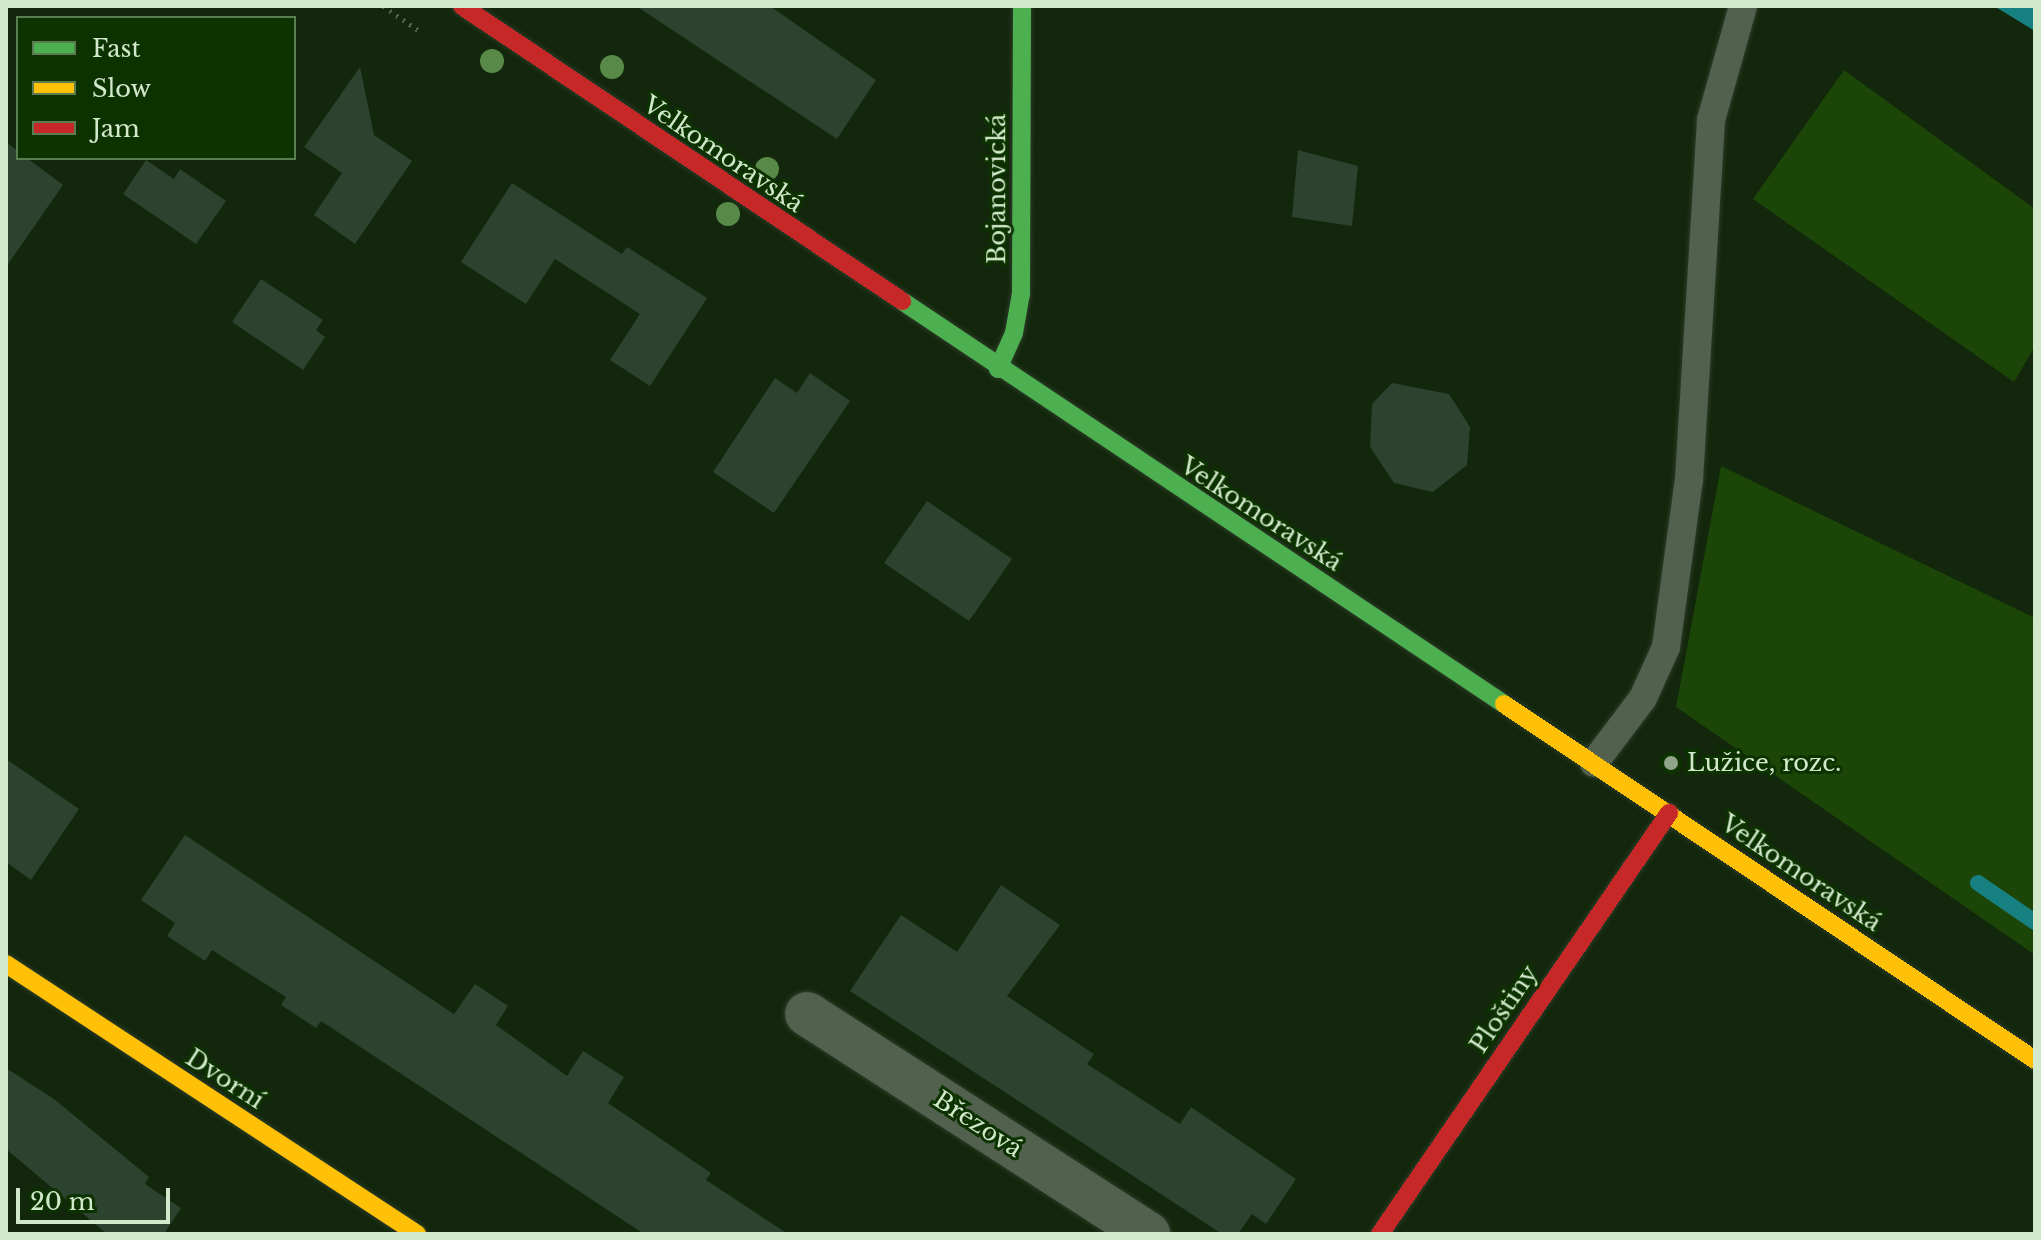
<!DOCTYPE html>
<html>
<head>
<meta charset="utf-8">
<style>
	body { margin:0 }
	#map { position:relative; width:2041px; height:1240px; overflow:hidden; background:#12270b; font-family:"Libre Baskerville",serif }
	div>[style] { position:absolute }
	.green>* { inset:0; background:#1c4508 }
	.water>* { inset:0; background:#178182 }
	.stream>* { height:16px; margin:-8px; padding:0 8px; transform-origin:8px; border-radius:8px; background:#178182 }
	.building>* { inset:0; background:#2b432f }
	.path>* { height:5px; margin-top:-2.5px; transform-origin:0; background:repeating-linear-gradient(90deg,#566352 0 2px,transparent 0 8px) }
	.roads { filter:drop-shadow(0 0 2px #2d3b28) drop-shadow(0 0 2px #2d3b28) }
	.lane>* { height:28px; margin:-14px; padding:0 14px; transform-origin:14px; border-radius:14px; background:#52614d }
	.street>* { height:44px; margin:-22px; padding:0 22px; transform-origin:22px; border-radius:22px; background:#52614d }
	.fast>* { height:18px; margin:-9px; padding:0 9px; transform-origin:9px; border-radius:9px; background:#4caf50 }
	.slow>* { height:18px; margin:-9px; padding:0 9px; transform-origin:9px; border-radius:9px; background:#ffc107 }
	.jam>* { height:18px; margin:-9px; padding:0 9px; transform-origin:9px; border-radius:9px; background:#c62828 }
	.trees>* { width:24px; height:24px; margin:-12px; border-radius:50%; background:#588948 }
	.dots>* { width:22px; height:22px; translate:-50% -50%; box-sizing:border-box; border:4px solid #0c3200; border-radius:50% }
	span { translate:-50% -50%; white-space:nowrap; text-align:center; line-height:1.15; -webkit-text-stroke:6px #0c3200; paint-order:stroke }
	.street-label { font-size:24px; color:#d2e8cb }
	.poi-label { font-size:24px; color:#d2e8cb }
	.left { translate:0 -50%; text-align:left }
	.frame { position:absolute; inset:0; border:8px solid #d2e8cb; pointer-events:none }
	.legend { position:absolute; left:16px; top:16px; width:280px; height:144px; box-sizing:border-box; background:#0c3200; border:2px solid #5b7b51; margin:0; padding:10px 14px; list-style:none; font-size:24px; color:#d2e8cb }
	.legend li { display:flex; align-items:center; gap:16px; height:40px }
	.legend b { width:40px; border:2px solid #5b7b51 }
	.scale { position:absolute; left:16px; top:1188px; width:154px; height:36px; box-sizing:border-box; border:4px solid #d2e8cb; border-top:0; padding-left:10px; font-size:24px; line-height:28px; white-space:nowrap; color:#d2e8cb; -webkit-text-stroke:6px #0c3200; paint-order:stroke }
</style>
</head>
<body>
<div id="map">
	<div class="green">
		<div style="clip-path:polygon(1844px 70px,2035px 209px,2035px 346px,2014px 382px,1753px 199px)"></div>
		<div style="clip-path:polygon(1721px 466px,2035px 618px,2035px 955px,1676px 707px)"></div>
	</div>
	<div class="water">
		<div style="clip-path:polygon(1994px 6px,2035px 6px,2035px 31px)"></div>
	</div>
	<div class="stream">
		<div style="left:1978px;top:883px;width:69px;rotate:34.4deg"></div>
	</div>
	<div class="building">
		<div style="clip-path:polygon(636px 6px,770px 6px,876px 80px,837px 139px)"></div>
		<div style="clip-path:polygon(360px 67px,374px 135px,412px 161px,355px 244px,314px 215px,342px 173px,304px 147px)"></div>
		<div style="clip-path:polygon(6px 142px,18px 151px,18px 158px,27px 158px,63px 185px,6px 267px)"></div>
		<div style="clip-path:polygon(1298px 150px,1358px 166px,1352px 226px,1292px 217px)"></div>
		<div style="clip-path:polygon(146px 160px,174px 179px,180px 169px,226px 201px,196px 244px,123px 194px)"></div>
		<div style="clip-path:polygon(512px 183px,622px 254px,627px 247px,707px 298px,650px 386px,610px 360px,640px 314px,555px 259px,526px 304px,461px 262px)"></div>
		<div style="clip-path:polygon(261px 279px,323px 320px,316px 330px,325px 337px,303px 370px,232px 322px)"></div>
		<div style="clip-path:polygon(810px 373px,850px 401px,774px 513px,713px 472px,775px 378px,797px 393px)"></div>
		<div style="clip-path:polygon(1392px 383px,1449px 394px,1470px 427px,1467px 465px,1433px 492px,1394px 483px,1370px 447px,1372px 404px)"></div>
		<div style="clip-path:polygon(927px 501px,1012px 559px,969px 621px,884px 563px)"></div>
		<div style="clip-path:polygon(6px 759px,79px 809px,31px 880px,6px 862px)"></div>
		<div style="clip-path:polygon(185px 835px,454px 1014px,475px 984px,508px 1006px,496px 1025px,567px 1076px,583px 1051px,624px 1077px,608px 1103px,711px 1173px,706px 1180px,788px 1234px,644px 1234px,321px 1021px,316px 1028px,281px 1005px,286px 997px,212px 950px,205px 961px,167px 936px,175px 923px,141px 900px)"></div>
		<div style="clip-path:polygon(1001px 885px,1060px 925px,1007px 996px,1094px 1054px,1087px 1064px,1180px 1124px,1191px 1107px,1296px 1179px,1266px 1224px,1252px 1214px,1238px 1234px,1222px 1234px,850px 991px,901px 915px,957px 952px)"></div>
		<div style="clip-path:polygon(6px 1068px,54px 1099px,149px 1177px,145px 1184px,181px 1208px,164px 1234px,107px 1234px,6px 1149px)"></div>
	</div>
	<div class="path">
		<div style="left:383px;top:6px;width:42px;rotate:34.4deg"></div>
	</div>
	<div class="roads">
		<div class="lane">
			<div style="left:1594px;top:763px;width:81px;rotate:-53deg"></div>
			<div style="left:1643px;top:698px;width:56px;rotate:-65.7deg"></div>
			<div style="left:1666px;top:647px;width:169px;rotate:-82.2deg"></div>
			<div style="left:1689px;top:480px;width:361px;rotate:-86.5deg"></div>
			<div style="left:1711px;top:120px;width:118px;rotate:-74.3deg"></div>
		</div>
		<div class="street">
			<div style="left:807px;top:1014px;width:406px;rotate:32.8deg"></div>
		</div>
		<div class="fast">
			<div style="left:902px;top:301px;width:724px;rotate:33.8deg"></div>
			<div style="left:998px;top:369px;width:39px;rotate:-66deg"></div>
			<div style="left:1014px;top:333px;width:40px;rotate:-80deg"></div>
			<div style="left:1021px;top:294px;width:288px;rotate:-89.8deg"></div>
		</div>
		<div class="slow">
			<div style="left:1504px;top:704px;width:639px;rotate:33.84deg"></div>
			<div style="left:6px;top:964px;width:492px;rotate:33.3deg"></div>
		</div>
		<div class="jam">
			<div style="left:462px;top:6px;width:530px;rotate:33.84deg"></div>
			<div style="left:1380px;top:1234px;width:511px;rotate:-55.53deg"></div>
		</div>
	</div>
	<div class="trees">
		<div style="left:492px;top:61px"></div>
		<div style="left:612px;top:67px"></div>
		<div style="left:767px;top:169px"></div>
		<div style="left:728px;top:214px"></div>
	</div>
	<div class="dots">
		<div style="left:1671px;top:763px;background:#8fa488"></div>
	</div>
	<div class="street-label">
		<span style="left:723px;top:154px;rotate:34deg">Velkomoravská</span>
		<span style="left:997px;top:189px;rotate:-90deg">Bojanovická</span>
		<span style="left:1261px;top:514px;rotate:33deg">Velkomoravská</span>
		<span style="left:1801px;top:873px;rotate:34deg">Velkomoravská</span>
		<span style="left:1504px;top:1009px;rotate:-56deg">Ploštiny</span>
		<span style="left:225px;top:1079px;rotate:33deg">Dvorní</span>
		<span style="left:978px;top:1124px;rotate:33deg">Březová</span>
	</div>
	<div class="poi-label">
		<span class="left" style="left:1687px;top:763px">Lužice, rozc.</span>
	</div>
	<div class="frame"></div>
	<ul class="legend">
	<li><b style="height:10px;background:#4caf50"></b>Fast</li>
	<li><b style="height:10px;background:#ffc107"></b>Slow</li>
	<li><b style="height:10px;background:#c62828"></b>Jam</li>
	</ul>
	<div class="scale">20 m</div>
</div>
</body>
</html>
